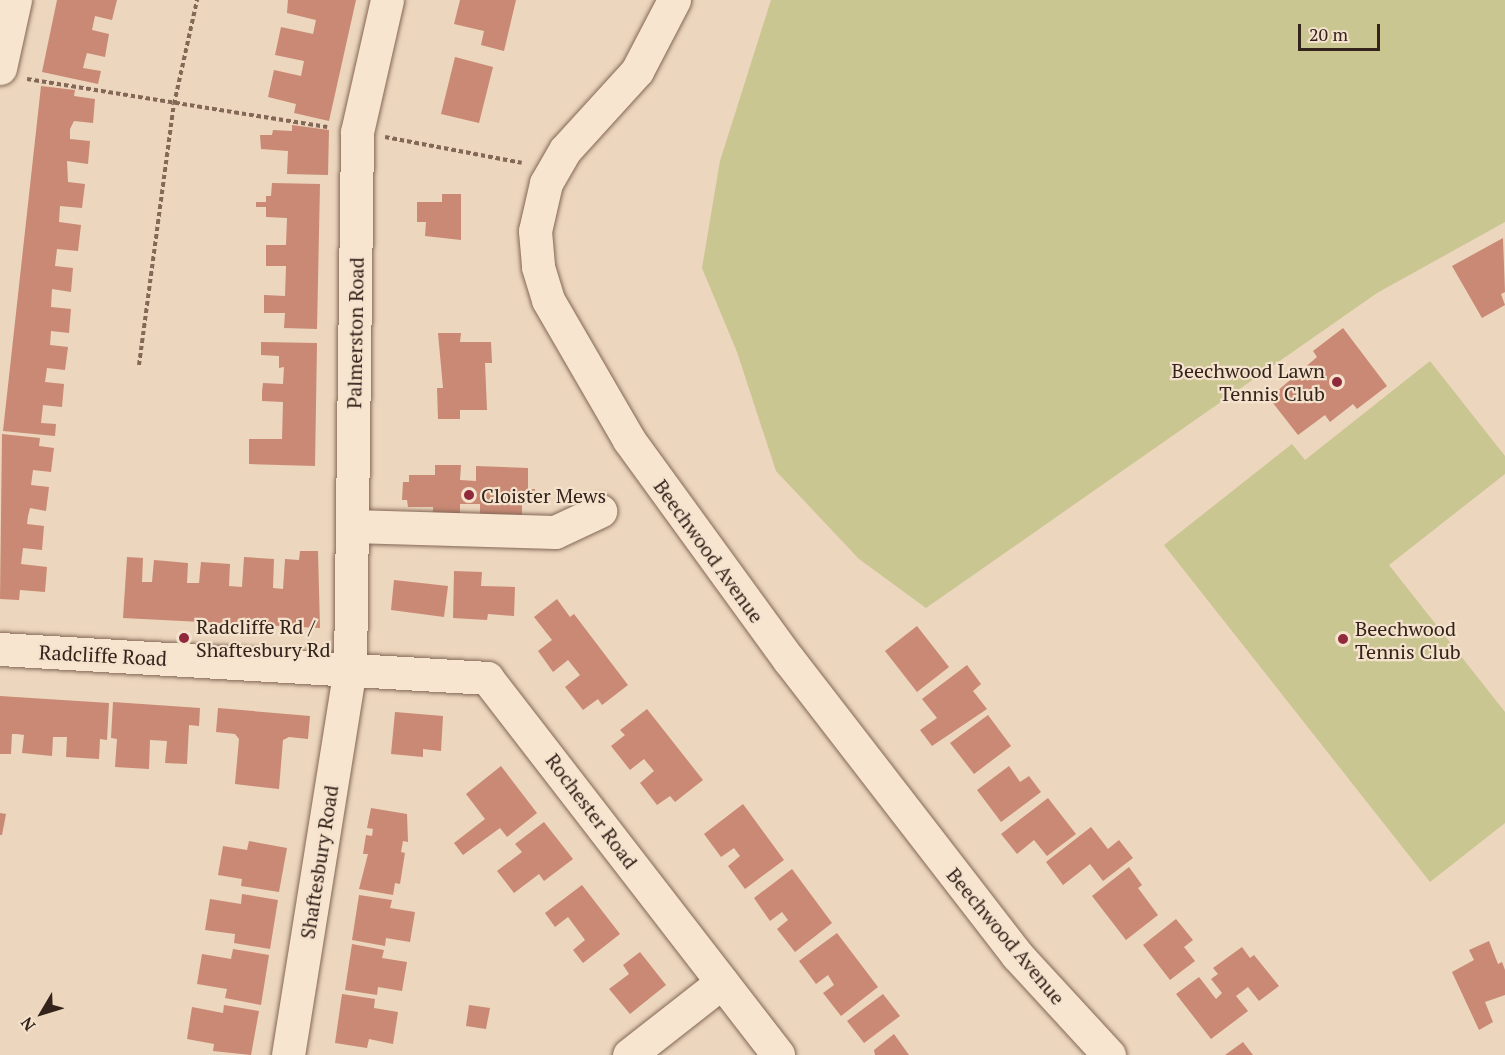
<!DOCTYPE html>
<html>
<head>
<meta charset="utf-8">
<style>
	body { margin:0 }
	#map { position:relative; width:1505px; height:1055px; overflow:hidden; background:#ecd6bd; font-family:"PT Serif",serif }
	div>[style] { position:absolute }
	.green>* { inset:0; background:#c9c692 }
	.building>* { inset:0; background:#c98974 }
	.path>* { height:4px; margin-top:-2px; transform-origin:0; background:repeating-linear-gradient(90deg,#836757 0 4.5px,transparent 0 7.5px) }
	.roads { filter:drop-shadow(0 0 2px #836757) drop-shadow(0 0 2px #836757) }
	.minor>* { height:33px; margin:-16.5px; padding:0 16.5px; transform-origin:16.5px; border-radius:16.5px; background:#f7e5d0 }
	.dots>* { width:16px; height:16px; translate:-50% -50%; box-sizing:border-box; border:3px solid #f4e2cc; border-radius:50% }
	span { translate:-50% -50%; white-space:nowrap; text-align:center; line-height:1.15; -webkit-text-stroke:4.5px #f4e2cc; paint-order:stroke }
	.street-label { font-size:20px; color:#33231b }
	.poi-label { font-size:20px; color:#33231b }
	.right { translate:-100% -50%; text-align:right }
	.left { translate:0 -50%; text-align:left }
	.north { position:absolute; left:12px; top:983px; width:60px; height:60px; -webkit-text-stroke:4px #f4e2cc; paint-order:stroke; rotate:232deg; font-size:16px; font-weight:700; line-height:24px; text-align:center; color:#33231b }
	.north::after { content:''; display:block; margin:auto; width:21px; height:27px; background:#33231b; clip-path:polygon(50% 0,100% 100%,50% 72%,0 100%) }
	.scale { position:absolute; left:1298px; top:24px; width:82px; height:27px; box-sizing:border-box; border:3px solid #33231b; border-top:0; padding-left:8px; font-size:18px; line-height:21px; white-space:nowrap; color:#33231b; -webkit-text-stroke:4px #f4e2cc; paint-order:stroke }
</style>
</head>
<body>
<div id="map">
	<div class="green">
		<div style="clip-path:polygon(771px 0,1505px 0,1505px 222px,1377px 293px,926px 608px,859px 559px,776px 471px,737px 352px,702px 268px,720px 161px)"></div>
		<div style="clip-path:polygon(1430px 361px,1505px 456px,1505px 474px,1389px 565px,1505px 712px,1505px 823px,1430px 882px,1164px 545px,1292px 444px,1305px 460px)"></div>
	</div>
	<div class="building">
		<div style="clip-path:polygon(57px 0,117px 0,112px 20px,95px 16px,92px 30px,109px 34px,105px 57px,87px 53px,85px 60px,83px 68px,101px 71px,98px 84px,42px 72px)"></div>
		<div style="clip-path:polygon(288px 0,356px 0,329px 121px,294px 113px,296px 104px,268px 97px,274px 70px,301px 76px,304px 61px,275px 55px,281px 27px,313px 34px,316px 20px,287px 13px)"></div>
		<div style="clip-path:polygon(460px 0,516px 0,504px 51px,481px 45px,484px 31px,454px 24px)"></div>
		<div style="clip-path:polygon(455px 57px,493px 67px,479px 123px,441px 114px)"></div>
		<div style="clip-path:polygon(41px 86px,75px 90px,74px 96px,95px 99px,93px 123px,74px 121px,70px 129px,70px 139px,90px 141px,88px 164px,67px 161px,68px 182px,85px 184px,82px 208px,60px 206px,59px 222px,81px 225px,78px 251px,57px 249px,55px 266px,73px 268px,71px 292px,52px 289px,51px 307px,71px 309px,69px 333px,51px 331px,50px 345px,68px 347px,65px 370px,47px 368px,45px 382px,64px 384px,62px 407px,43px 405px,41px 423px,56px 424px,55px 436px,3px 431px)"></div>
		<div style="clip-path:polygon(292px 125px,329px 130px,328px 175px,287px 174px,288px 151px,261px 149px,260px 135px,272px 135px,273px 130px,292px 131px)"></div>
		<div style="clip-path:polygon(272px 183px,320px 184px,317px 329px,284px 328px,285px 313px,264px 313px,264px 295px,285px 296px,286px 266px,266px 266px,266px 245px,286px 245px,287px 218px,266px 217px,266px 207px,256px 207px,256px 202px,266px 202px,266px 196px,271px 196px)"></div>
		<div style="clip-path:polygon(442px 194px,461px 194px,461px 240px,425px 236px,426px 222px,417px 222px,417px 202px,442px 202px)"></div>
		<div style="clip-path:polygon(1503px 238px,1505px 292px,1501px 294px,1505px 305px,1482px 318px,1452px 266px)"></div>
		<div style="clip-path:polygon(1343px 328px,1387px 386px,1357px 409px,1353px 404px,1330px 422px,1325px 415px,1298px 435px,1269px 398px,1317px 357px,1313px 351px)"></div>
		<div style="clip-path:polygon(438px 333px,461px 333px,460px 342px,491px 342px,492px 363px,485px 363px,487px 410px,460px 410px,460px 419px,438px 419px,437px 388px,443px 388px)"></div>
		<div style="clip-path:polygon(261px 342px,317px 343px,315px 466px,249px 464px,249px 439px,282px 439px,283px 402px,262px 401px,262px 392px,263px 383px,283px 384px,284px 367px,279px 368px,279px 356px,261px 355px)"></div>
		<div style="clip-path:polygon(2px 434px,40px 438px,39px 446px,54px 448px,51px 472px,33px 470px,31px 485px,49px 487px,46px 511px,30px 508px,28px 516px,27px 524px,44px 526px,42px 550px,23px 548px,21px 564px,47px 567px,45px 592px,20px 590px,19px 600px,0 599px)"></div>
		<div style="clip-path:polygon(435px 465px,461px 465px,460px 480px,476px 481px,476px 466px,528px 468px,528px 489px,535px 489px,535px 503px,522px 504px,522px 518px,480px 517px,480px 504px,460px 504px,460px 517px,433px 516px,433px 507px,408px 507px,407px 500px,402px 500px,403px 482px,409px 482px,409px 475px,435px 475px)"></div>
		<div style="clip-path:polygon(300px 551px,318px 551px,320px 628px,123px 618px,127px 557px,143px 558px,142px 582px,152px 582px,154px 560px,188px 563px,187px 583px,199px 583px,201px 562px,230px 564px,229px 586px,242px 587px,244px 557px,274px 559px,273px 588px,283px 589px,285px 559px,299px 560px)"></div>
		<div style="clip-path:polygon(454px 571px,482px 572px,481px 586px,515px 587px,514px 616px,488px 614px,487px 620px,453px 618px)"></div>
		<div style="clip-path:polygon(394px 580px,448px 586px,444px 617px,391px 610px)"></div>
		<div style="clip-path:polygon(557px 599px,570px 617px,574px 614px,628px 685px,602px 705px,598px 699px,583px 710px,565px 687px,580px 675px,568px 660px,553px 672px,538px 651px,552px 640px,534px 617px)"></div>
		<div style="clip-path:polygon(917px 626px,949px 667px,917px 692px,885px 651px)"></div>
		<div style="clip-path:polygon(967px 665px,981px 684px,973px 691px,987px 709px,932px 746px,920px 730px,937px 718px,922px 699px)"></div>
		<div style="clip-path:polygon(0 696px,109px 703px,107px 740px,100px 739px,99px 759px,66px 757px,67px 737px,53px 737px,52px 756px,22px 753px,24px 735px,17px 734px,12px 734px,11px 754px,0 754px)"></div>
		<div style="clip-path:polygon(113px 702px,200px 708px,199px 726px,189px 725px,187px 764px,165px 763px,167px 741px,150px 740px,149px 769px,115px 767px,117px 739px,111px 738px)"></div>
		<div style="clip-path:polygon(218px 708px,310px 716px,308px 739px,289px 737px,283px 740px,279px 789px,235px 784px,239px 739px,235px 734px,216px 732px)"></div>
		<div style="clip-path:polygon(647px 709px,703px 780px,675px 802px,670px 796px,657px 805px,640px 783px,654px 771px,644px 759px,630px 770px,611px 746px,625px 735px,620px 730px)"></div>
		<div style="clip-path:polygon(395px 712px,443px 716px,441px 751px,423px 749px,423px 757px,391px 754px)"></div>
		<div style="clip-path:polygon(988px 715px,1011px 746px,974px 774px,950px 743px)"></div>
		<div style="clip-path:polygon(501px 766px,537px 813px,507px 837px,500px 828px,463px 855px,454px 843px,485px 819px,466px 794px)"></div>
		<div style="clip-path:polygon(1009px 766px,1020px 782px,1029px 776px,1041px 792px,1001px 822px,977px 790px)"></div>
		<div style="clip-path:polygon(1048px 798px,1076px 834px,1047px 856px,1034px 840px,1017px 854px,1001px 834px)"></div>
		<div style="clip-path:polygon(743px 804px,784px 860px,745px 889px,728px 866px,740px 856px,734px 848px,721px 857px,704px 834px)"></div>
		<div style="clip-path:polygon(371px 808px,407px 814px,408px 842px,403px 841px,401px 852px,405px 853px,400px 884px,395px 883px,393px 895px,359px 889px,368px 854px,363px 854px,366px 835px,372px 836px,373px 829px,367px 828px)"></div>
		<div style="clip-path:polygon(0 813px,6px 814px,2px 835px,0 835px)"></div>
		<div style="clip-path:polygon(544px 822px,573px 859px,544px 881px,539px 874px,514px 893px,497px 871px,522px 852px,515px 844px)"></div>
		<div style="clip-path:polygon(1091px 827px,1108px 849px,1119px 840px,1133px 858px,1103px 881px,1090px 864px,1063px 885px,1046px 862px)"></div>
		<div style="clip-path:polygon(249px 841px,287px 848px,279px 892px,241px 886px,242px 879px,218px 875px,223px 846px,247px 850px)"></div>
		<div style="clip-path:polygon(1129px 867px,1142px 885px,1138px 888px,1158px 915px,1126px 940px,1092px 896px)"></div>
		<div style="clip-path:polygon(792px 869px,832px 923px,795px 952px,777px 929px,788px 920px,782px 912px,770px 921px,754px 898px)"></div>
		<div style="clip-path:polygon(582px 885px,620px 934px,583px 963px,573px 950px,585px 940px,568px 917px,555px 927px,545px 913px)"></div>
		<div style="clip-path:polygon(242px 894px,278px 900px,270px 949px,234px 943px,235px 934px,205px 930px,210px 899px,241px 904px)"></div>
		<div style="clip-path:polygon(359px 895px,392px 900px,390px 908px,415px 912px,410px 942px,386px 938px,385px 946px,352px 940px)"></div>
		<div style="clip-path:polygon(1176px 919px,1193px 940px,1184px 947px,1195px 961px,1170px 980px,1143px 945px)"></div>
		<div style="clip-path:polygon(837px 933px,878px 987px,841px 1016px,823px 993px,834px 985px,828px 975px,816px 984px,799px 961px)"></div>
		<div style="clip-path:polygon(1489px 941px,1498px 964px,1502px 962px,1505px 970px,1505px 995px,1485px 1002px,1493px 1022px,1479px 1030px,1452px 972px,1474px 960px,1469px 950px)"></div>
		<div style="clip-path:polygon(352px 944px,384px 950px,382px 958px,407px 962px,402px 991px,378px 987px,377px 995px,345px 990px)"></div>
		<div style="clip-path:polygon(1242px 947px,1250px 958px,1254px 955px,1279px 986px,1259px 1001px,1248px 987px,1236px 996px,1248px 1011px,1211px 1039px,1176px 994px,1199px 977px,1216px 999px,1222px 993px,1211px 979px,1218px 974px,1213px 968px)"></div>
		<div style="clip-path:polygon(233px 949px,269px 955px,261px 1005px,225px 998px,227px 989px,197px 984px,202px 954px,231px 959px)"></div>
		<div style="clip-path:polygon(640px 952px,666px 985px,630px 1014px,609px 989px,629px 974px,623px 965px)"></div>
		<div style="clip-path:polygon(342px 994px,375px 999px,374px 1008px,398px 1012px,393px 1044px,369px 1039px,367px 1048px,335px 1043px)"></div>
		<div style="clip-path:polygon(883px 994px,900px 1016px,864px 1043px,847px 1021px)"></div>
		<div style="clip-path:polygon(224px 1005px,259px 1011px,251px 1055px,213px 1051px,214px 1044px,187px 1039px,192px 1007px,223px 1013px)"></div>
		<div style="clip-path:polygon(469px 1005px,490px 1008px,486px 1029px,466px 1026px)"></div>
		<div style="clip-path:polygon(894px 1034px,909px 1055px,875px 1055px,874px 1050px)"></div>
		<div style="clip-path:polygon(1243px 1042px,1253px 1055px,1225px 1055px)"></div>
	</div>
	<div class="path">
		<div style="left:27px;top:79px;width:304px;rotate:9.1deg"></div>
		<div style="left:385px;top:137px;width:139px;rotate:10.7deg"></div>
		<div style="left:139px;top:365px;width:263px;rotate:-82.4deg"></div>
		<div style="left:174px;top:104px;width:107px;rotate:-77.5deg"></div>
	</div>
	<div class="roads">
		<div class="minor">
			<div style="left:674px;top:0;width:80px;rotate:117.5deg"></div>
			<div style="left:637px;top:71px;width:107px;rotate:132.3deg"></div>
			<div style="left:565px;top:150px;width:38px;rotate:120deg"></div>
			<div style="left:546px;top:183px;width:49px;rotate:102.9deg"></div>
			<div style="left:535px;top:231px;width:36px;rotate:85deg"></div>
			<div style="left:538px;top:267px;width:34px;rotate:73deg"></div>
			<div style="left:548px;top:300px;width:162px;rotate:59.9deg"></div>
			<div style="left:629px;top:440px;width:272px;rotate:54deg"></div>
			<div style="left:789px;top:660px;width:373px;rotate:52.3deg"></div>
			<div style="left:1017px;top:955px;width:136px;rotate:47.4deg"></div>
			<div style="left:0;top:68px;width:70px;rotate:-77.6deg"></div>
			<div style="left:352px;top:526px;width:203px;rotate:1.7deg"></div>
			<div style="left:555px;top:532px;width:50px;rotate:-25deg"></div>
			<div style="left:0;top:649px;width:488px;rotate:3.4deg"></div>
			<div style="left:487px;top:678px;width:476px;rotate:52.3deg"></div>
			<div style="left:288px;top:1055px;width:391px;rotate:-80.9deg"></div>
			<div style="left:350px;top:669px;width:537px;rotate:-89.25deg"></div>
			<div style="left:357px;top:132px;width:135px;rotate:-77.2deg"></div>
			<div style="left:629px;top:1055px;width:118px;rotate:-38.1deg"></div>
		</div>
	</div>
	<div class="dots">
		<div style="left:1337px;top:382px;background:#90293b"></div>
		<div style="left:469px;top:495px;background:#90293b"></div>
		<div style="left:184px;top:638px;background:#90293b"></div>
		<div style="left:1343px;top:639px;background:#90293b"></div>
	</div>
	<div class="street-label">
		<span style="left:355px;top:333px;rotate:-89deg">Palmerston Road</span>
		<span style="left:709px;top:551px;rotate:54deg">Beechwood Avenue</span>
		<span style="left:103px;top:655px;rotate:3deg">Radcliffe Road</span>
		<span style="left:592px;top:811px;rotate:53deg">Rochester Road</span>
		<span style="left:319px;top:862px;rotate:-81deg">Shaftesbury Road</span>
		<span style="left:1006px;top:936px;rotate:50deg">Beechwood Avenue</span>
	</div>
	<div class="poi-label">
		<span class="right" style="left:1325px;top:382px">Beechwood Lawn<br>Tennis Club</span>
		<span class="left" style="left:481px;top:495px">Cloister Mews</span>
		<span class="left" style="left:196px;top:638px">Radcliffe Rd /<br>Shaftesbury Rd</span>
		<span class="left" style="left:1355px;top:640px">Beechwood<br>Tennis Club</span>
	</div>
	<div class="north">N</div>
	<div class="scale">20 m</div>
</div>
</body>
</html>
